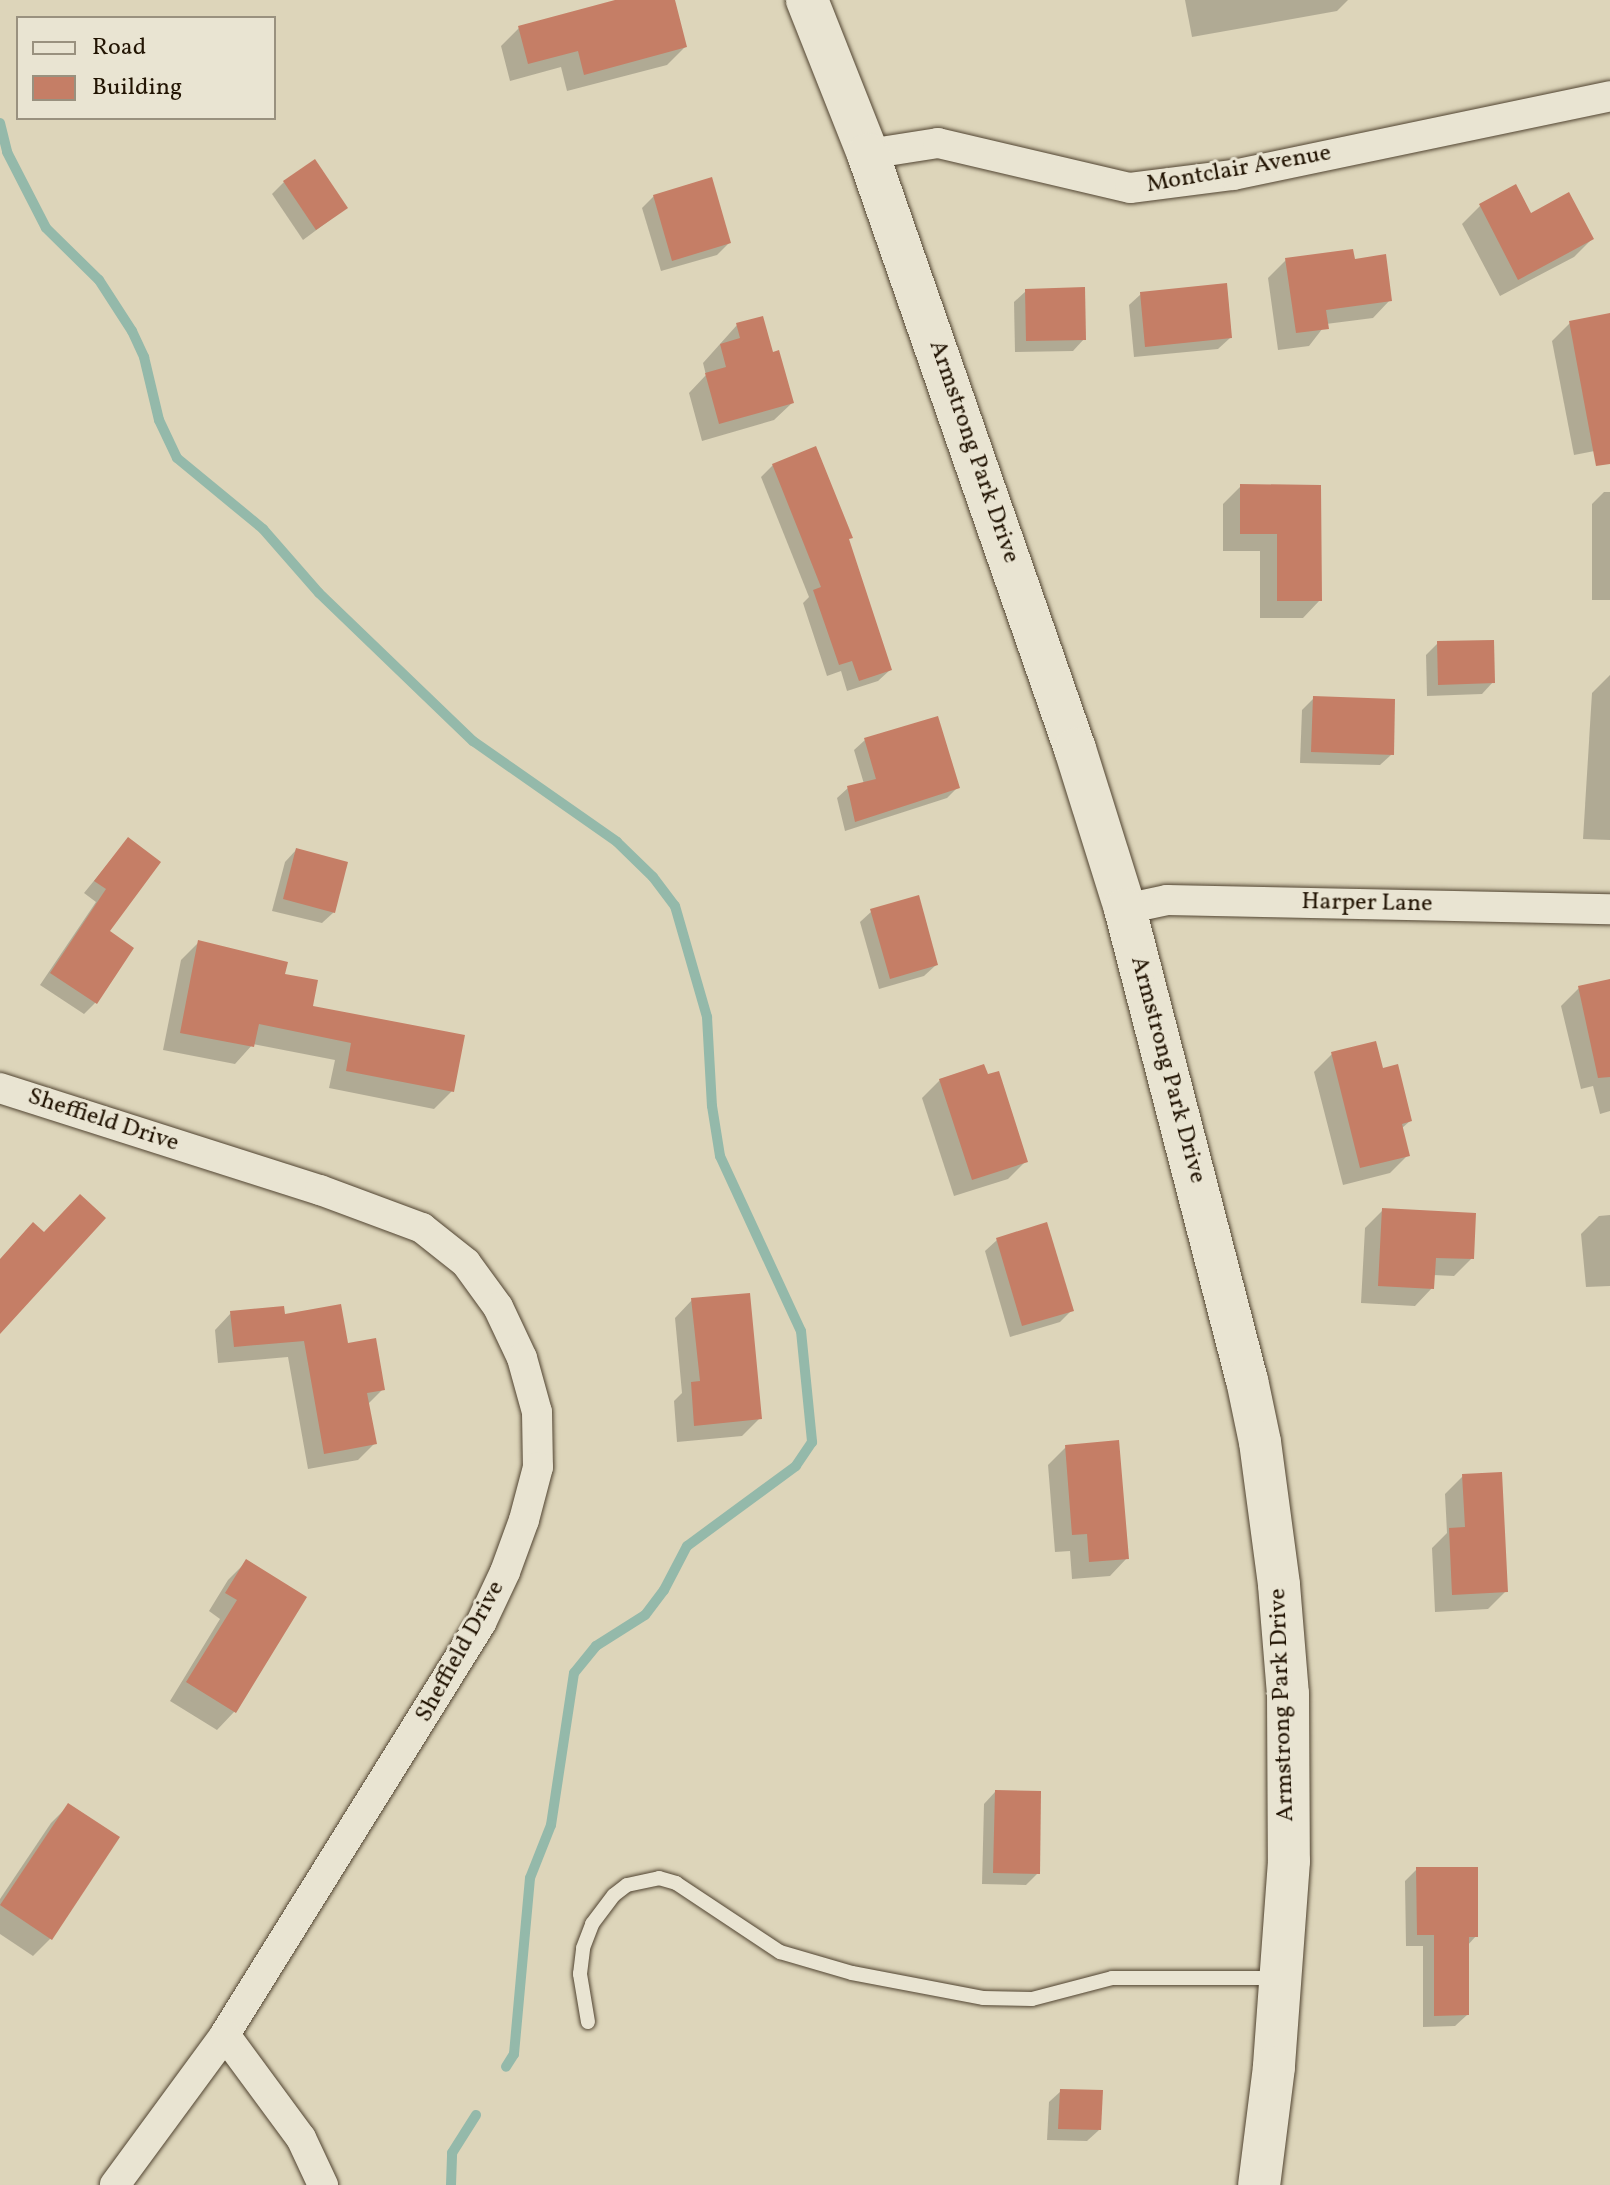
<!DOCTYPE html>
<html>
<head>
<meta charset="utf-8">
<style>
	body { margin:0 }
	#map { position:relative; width:1610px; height:2185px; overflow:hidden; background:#ddd5ba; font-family:Vollkorn,serif }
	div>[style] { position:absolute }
	.shadow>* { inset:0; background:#0003 }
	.stream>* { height:10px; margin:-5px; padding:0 5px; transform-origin:5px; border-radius:5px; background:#94b9aa }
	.building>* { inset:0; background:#c57e66 }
	.roads { filter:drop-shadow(0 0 2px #514431) drop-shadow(0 0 2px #514431) }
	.lane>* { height:14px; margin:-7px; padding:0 7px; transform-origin:7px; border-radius:7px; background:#e9e4d2 }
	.street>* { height:30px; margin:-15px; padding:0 15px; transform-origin:15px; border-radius:15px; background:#e9e4d2 }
	.secondary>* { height:42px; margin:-21px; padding:0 21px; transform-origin:21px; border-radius:21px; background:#e9e4d2 }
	span { translate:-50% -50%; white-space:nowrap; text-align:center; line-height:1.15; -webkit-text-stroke:6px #e9e4d2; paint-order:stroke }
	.street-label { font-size:24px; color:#221403 }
	.legend { position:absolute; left:16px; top:16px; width:260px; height:104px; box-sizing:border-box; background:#e9e4d2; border:2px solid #99917f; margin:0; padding:10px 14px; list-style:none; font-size:24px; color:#221403 }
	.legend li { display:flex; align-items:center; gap:16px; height:40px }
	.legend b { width:40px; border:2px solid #99917f }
</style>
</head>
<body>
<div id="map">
	<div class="shadow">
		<div style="clip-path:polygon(622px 0,673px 0,685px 47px,667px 65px,567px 91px,561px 67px,510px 81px,501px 46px,519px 28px)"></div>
		<div style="clip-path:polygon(1185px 0,1348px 0,1337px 11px,1192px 37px)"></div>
		<div style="clip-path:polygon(284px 182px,346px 208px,303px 240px,272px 194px)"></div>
		<div style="clip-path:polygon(1515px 187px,1530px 215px,1592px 239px,1574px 257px,1500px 296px,1462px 224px,1480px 206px)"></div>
		<div style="clip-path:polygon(654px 196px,729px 243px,717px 255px,661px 271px,642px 208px)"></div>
		<div style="clip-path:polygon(1286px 260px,1353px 261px,1390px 300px,1373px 318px,1326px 324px,1309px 346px,1278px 350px,1268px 278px)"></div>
		<div style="clip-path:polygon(1026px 291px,1084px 339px,1073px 351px,1015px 352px,1014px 302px)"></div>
		<div style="clip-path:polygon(1141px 294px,1230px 338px,1218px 349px,1134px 357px,1129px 305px)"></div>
		<div style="clip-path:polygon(1610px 315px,1610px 448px,1574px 455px,1552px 341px,1570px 323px)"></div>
		<div style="clip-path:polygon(737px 325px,771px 354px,792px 403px,774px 420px,702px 441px,689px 393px,706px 375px,703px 363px)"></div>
		<div style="clip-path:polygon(773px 465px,848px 540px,890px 670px,878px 681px,847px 691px,841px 671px,827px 676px,803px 603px,809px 597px,761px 477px)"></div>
		<div style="clip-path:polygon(1241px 486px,1319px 487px,1320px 600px,1303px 618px,1260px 618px,1260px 551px,1223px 551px,1223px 504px)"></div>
		<div style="clip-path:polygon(1604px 492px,1610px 492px,1610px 600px,1592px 600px,1592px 504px)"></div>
		<div style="clip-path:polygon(1438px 643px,1493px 682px,1482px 694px,1427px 696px,1426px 655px)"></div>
		<div style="clip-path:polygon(1610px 675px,1610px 840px,1583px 839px,1592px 693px)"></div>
		<div style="clip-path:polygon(1314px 698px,1392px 754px,1380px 765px,1300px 763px,1302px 710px)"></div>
		<div style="clip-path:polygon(865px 740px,958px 787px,947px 798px,845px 831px,837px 798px,848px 788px,864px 784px,854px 750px)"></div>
		<div style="clip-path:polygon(128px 839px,95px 1003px,84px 1014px,40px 985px,96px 902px,84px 893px)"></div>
		<div style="clip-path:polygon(296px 850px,334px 912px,322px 923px,272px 911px,285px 862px)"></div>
		<div style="clip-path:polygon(872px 911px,936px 965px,924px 976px,879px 989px,860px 922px)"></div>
		<div style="clip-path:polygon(199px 942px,310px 1008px,452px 1091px,434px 1109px,329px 1088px,335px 1060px,253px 1044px,235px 1064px,163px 1050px,181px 960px)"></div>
		<div style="clip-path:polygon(1610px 981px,1610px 1111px,1600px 1114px,1593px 1086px,1581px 1089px,1561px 1006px,1579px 988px)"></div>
		<div style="clip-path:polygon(1332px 1054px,1382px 1070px,1410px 1121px,1401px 1129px,1408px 1155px,1390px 1173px,1343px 1185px,1314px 1072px)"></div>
		<div style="clip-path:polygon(940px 1080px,1026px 1161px,1008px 1179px,954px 1196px,922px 1098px)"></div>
		<div style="clip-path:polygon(1383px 1210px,1472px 1258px,1454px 1276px,1433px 1275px,1432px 1288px,1415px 1306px,1361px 1303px,1365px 1228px)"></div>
		<div style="clip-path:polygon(1610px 1215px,1610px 1286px,1586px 1287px,1581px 1234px,1599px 1216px)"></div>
		<div style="clip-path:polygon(997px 1240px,1071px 1311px,1060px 1322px,1010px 1337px,985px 1251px)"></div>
		<div style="clip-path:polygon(692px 1300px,760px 1418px,742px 1436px,677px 1442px,674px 1401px,682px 1393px,675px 1318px)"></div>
		<div style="clip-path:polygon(231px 1313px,283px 1316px,346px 1345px,383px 1389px,367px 1405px,374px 1444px,358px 1460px,308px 1469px,288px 1357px,218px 1363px,215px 1330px)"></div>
		<div style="clip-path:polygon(1066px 1447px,1127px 1558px,1110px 1576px,1072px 1579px,1070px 1551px,1055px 1552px,1048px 1465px)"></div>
		<div style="clip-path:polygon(1463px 1476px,1506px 1591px,1488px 1609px,1435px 1612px,1432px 1548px,1447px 1533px,1445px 1494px)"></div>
		<div style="clip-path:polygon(246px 1562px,304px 1598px,234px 1712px,217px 1730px,170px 1701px,220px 1619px,209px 1611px,228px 1580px)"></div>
		<div style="clip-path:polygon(995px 1792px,1038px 1873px,1026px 1885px,982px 1884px,984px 1804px)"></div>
		<div style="clip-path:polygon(69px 1805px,51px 1938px,33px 1956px,0 1934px,0 1899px,51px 1823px)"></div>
		<div style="clip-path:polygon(1417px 1869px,1476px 1936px,1467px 1946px,1467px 2015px,1455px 2026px,1423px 2027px,1423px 1946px,1406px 1946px,1405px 1881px)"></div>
		<div style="clip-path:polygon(1061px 2091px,1099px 2130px,1087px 2141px,1047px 2140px,1049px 2102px)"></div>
	</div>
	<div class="stream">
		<div style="left:0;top:123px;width:30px;rotate:76deg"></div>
		<div style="left:7px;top:152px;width:85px;rotate:62.8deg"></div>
		<div style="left:46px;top:228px;width:74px;rotate:44.5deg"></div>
		<div style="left:99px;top:280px;width:61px;rotate:57.1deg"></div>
		<div style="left:132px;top:331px;width:29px;rotate:65deg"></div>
		<div style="left:144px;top:357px;width:65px;rotate:76.6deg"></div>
		<div style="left:159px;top:420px;width:42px;rotate:64.7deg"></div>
		<div style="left:177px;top:458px;width:112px;rotate:39.5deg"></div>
		<div style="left:263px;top:529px;width:85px;rotate:48.8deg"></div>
		<div style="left:319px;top:593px;width:214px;rotate:43.9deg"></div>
		<div style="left:473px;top:741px;width:176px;rotate:35deg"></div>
		<div style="left:617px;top:842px;width:50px;rotate:44.2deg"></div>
		<div style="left:653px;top:877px;width:36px;rotate:53deg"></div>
		<div style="left:675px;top:906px;width:116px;rotate:73.9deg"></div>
		<div style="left:707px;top:1017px;width:89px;rotate:86.8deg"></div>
		<div style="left:712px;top:1106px;width:51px;rotate:80.9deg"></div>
		<div style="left:720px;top:1156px;width:193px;rotate:65.2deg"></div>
		<div style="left:801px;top:1331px;width:112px;rotate:84.3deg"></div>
		<div style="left:812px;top:1442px;width:29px;rotate:124deg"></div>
		<div style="left:796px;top:1466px;width:135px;rotate:143.7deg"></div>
		<div style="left:687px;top:1546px;width:50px;rotate:117.6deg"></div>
		<div style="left:664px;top:1590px;width:31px;rotate:127deg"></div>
		<div style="left:645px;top:1615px;width:58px;rotate:147.7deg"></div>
		<div style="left:596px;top:1646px;width:35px;rotate:129deg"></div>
		<div style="left:574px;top:1673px;width:154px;rotate:98.6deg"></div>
		<div style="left:551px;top:1825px;width:57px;rotate:111.6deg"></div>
		<div style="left:530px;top:1878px;width:177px;rotate:95.2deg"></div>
		<div style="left:514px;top:2054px;width:15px;rotate:122deg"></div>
		<div style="left:451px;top:2185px;width:32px;rotate:-88deg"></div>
		<div style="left:452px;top:2153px;width:45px;rotate:-57.7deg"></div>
	</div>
	<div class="building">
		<div style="clip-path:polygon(615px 0,675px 0,687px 47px,584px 75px,578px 51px,528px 64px,518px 26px)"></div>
		<div style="clip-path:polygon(315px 159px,348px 208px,316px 230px,283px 181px)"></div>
		<div style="clip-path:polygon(712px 177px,731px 243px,672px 261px,653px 195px)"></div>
		<div style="clip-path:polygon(1516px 184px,1531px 213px,1569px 192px,1594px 239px,1518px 280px,1479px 204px)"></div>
		<div style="clip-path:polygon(1353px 249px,1355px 259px,1386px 254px,1392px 301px,1326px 310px,1329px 329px,1296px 333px,1285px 258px)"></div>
		<div style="clip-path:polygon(1227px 283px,1232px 338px,1145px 347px,1140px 292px)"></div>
		<div style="clip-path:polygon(1085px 287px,1086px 340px,1026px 341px,1025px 289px)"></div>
		<div style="clip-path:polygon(1610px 313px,1610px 464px,1596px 466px,1569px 321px)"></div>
		<div style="clip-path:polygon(763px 316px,773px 352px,779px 350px,794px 403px,719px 424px,705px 373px,726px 367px,720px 344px,740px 338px,736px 323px)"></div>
		<div style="clip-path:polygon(816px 446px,853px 538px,849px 539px,892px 670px,859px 681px,852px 661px,839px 665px,813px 590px,821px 587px,772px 464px)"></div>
		<div style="clip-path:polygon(1240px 484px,1321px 485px,1322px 601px,1277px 601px,1277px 534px,1240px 534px)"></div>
		<div style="clip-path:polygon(1494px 640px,1495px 683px,1438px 685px,1437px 641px)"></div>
		<div style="clip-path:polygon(1313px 696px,1395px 699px,1394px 755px,1311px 752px)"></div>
		<div style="clip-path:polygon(938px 716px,960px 788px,855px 822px,847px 786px,876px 779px,864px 738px)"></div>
		<div style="clip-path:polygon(128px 837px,161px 862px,110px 931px,134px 948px,97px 1004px,50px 973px,106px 889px,94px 881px)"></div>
		<div style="clip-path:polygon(296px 848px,348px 862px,335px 913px,283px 899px)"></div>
		<div style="clip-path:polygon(919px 895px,938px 965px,890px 979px,870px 909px)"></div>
		<div style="clip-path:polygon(198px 940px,288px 962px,285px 974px,318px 980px,313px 1006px,465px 1035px,454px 1092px,346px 1071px,351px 1043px,259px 1024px,254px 1047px,180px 1033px)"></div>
		<div style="clip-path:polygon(1610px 979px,1610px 1077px,1598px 1078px,1578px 986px)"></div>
		<div style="clip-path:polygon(1376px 1041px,1383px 1068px,1398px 1064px,1412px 1121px,1402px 1124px,1410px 1156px,1360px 1168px,1331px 1052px)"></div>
		<div style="clip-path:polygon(984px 1064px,988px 1074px,999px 1071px,1028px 1162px,972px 1180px,939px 1079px)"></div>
		<div style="clip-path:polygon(80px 1194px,106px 1218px,0 1334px,0 1259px,33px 1222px,44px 1232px)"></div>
		<div style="clip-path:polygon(1382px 1208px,1476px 1213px,1474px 1259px,1436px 1258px,1434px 1289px,1378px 1286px)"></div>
		<div style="clip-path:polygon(1047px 1222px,1074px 1311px,1022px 1326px,996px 1238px)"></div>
		<div style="clip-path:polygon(750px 1293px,762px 1419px,694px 1426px,691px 1382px,700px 1381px,691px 1298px)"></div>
		<div style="clip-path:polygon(341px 1304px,348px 1343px,376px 1338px,385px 1390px,367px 1393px,377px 1444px,324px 1454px,304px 1341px,234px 1347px,230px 1311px,284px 1306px,285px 1314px)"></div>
		<div style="clip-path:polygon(1119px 1440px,1129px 1559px,1089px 1562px,1087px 1534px,1072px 1535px,1065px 1445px)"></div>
		<div style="clip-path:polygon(1502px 1472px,1508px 1592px,1452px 1595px,1449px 1528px,1465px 1527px,1462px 1474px)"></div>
		<div style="clip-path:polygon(246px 1559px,307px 1597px,236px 1713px,186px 1682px,237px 1600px,225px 1593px)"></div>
		<div style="clip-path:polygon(995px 1790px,1041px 1791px,1040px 1874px,993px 1873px)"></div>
		<div style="clip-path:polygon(68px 1803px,120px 1837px,52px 1940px,0 1905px)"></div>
		<div style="clip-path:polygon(1416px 1867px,1478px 1867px,1478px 1937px,1469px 1937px,1469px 2015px,1434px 2016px,1434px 1935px,1417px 1935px)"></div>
		<div style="clip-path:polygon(1060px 2089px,1103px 2090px,1101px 2130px,1058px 2129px)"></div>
	</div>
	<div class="roads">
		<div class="lane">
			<div style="left:588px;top:2022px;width:49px;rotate:-99.5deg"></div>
			<div style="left:580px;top:1974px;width:26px;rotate:-83deg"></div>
			<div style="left:583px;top:1948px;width:26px;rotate:-69deg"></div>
			<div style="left:592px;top:1924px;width:36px;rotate:-53deg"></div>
			<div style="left:614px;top:1895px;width:16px;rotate:-38deg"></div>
			<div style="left:627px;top:1885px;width:33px;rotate:-12deg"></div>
			<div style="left:659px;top:1878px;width:18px;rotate:16deg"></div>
			<div style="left:676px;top:1883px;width:125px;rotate:33.6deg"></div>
			<div style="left:780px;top:1952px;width:75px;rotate:16.3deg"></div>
			<div style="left:852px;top:1973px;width:133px;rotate:10.8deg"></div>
			<div style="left:983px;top:1998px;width:49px;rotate:1.2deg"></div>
			<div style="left:1032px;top:1999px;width:83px;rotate:-14.7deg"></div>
			<div style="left:1112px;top:1978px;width:164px"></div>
		</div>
		<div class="street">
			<div style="left:868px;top:154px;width:71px;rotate:-8.9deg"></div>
			<div style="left:938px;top:143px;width:197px;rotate:13.2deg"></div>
			<div style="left:1130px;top:188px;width:104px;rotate:-7.2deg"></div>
			<div style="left:1233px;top:175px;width:385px;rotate:-11.8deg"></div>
			<div style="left:1125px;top:909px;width:43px;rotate:-12.1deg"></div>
			<div style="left:1167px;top:900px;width:443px;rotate:1.2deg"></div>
			<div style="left:0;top:1088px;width:336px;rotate:17.7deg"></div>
			<div style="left:320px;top:1190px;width:109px;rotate:20.4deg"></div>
			<div style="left:422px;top:1228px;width:56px;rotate:38.5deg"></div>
			<div style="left:466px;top:1263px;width:54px;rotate:54deg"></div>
			<div style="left:498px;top:1307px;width:56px;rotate:64.8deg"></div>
			<div style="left:522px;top:1358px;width:56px;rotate:74.5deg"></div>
			<div style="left:537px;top:1412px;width:55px;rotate:89deg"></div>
			<div style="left:538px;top:1467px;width:55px;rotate:104.8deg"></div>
			<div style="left:524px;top:1520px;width:55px;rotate:110.1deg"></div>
			<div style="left:505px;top:1572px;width:56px;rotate:115.2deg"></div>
			<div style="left:481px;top:1623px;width:485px;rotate:121.9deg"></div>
			<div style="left:225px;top:2035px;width:186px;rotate:126.3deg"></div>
			<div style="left:225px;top:2035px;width:128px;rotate:53.6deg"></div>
			<div style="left:301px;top:2138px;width:52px;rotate:64.9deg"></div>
		</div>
		<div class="secondary">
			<div style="left:807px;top:0;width:166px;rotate:68.4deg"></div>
			<div style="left:868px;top:154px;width:630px;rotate:70.82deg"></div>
			<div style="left:1075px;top:749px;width:168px;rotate:72.6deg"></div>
			<div style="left:1125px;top:909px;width:487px;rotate:75.5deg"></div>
			<div style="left:1247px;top:1380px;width:63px;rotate:78.2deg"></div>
			<div style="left:1260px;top:1442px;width:144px;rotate:82.4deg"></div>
			<div style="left:1279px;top:1585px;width:109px;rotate:85.3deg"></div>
			<div style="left:1288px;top:1694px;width:167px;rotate:89.7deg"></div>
			<div style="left:1289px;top:1861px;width:207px;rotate:94.2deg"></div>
			<div style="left:1274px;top:2067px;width:119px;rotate:97.2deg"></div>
		</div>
	</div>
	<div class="street-label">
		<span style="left:1239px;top:170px;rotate:-10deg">Montclair Avenue</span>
		<span style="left:973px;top:452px;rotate:71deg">Armstrong Park Drive</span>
		<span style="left:1367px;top:904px;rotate:1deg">Harper Lane</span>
		<span style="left:1167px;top:1070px;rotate:75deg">Armstrong Park Drive</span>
		<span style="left:103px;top:1121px;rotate:18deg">Sheffield Drive</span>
		<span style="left:461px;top:1652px;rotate:-61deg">Sheffield Drive</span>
		<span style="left:1283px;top:1705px;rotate:-92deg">Armstrong Park Drive</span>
	</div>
	<ul class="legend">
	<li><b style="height:10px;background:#e9e4d2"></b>Road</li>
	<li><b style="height:22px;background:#c57e66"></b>Building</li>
	</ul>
</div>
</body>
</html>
